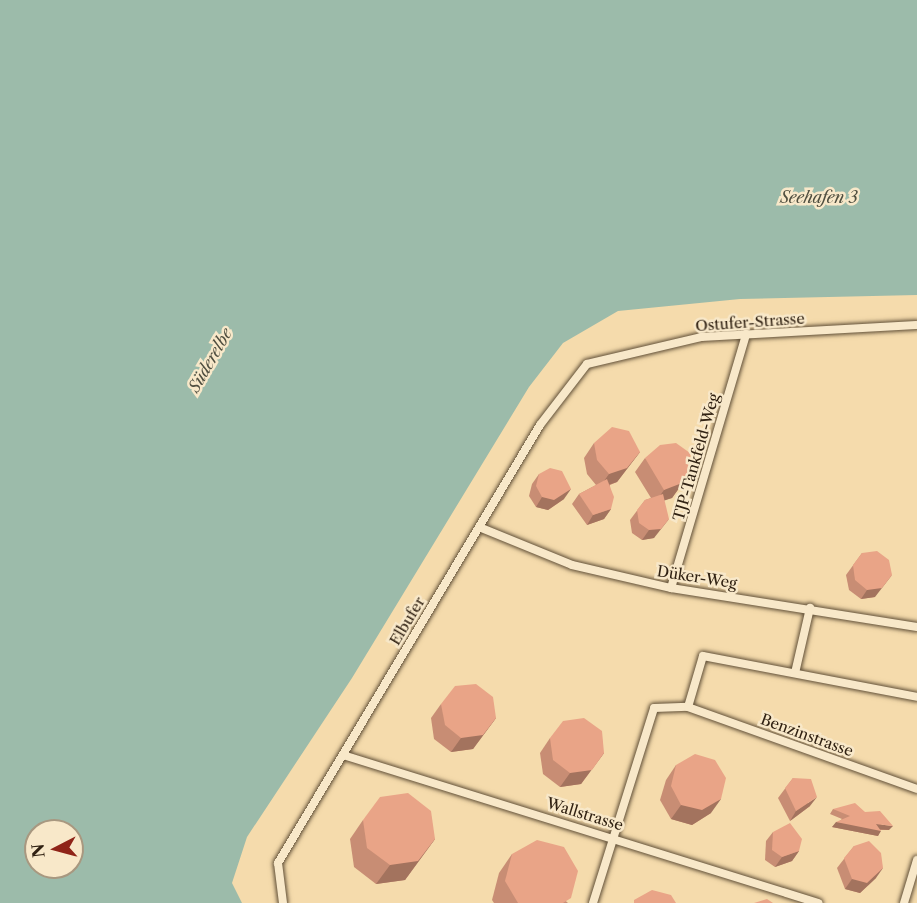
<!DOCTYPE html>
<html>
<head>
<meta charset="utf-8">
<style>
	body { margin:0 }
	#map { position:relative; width:917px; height:903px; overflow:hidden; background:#f5dbac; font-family:"Libre Caslon Text",serif }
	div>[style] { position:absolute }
	.water>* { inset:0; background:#9cbbaa }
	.roads { filter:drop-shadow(0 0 2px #615038) drop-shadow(0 0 2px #615038) }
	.lane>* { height:8px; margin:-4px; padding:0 4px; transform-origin:4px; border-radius:4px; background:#f8e8c9 }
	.wall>* { inset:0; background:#c88d74 }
	.shaded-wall>* { inset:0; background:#a3735e }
	.building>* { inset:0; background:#e9a487 }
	span { translate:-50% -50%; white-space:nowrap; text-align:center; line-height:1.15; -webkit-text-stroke:5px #f8e8c9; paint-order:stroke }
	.street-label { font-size:15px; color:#302112 }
	.water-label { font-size:16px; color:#504f40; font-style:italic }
	.north { position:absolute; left:24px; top:819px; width:60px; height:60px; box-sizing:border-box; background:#f8e8c9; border:2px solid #a89880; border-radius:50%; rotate:264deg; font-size:16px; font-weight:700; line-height:24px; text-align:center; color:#302112 }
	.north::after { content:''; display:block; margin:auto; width:21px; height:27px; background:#8f2418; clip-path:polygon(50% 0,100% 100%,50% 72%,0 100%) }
</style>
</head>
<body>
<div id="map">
	<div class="water">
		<div style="clip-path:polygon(evenodd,0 0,917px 0,917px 295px,740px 299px,618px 311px,563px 343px,529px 387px,352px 678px,247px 837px,232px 883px,242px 903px,0 903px,0 0,36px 831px,72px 831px,72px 867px,36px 867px,36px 831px)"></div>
	</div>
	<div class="roads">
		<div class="lane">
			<div style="left:479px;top:527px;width:100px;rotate:22.2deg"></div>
			<div style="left:572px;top:565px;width:102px;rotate:13.1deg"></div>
			<div style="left:671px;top:588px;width:249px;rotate:9deg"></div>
			<div style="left:671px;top:588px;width:265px;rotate:-73.5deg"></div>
			<div style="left:795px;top:673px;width:67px;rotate:-77deg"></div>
			<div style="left:688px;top:707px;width:53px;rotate:-73.6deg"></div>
			<div style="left:703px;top:656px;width:218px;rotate:10.8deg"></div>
			<div style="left:343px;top:755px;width:498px;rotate:17.3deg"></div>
			<div style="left:283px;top:903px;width:40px;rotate:-97.1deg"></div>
			<div style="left:278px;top:863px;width:510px;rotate:-59.11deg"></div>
			<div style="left:540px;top:425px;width:77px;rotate:-52.4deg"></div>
			<div style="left:587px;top:364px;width:117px;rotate:-13.3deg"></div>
			<div style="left:701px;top:337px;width:216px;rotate:-3.2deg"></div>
			<div style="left:593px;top:903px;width:204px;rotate:-72.6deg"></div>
			<div style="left:654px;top:708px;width:34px;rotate:-2deg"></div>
			<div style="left:688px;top:707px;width:243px;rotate:19.7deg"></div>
			<div style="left:904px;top:903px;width:45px;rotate:-73.2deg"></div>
		</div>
	</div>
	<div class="wall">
		<div style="clip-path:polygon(594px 443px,640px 452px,617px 482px,610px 485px,611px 509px,604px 519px,587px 525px,572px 504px,579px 494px,596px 485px,587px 474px,584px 458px)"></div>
		<div style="clip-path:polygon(645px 458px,682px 484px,672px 498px,664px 500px,654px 538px,642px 540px,632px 533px,630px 520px,645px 500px,651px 498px,635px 472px)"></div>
		<div style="clip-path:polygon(539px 474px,564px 499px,548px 510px,536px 507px,529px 496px,532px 484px)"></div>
		<div style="clip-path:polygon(862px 553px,875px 597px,861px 599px,849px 590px,846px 575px)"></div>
		<div style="clip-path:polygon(441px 704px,496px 718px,473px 749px,451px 752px,434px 739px,431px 718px)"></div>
		<div style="clip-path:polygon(550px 738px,604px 753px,581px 784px,560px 787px,543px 774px,540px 753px)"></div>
		<div style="clip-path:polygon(676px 765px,711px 813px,692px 825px,671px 819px,660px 800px,666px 780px)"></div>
		<div style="clip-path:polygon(793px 778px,810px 806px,790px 821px,778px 798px)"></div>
		<div style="clip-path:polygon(833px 809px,865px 812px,889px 830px,880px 830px,878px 836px,832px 827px,842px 819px,830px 814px)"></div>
		<div style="clip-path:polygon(363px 820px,435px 839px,405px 880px,376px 884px,354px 867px,350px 839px)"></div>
		<div style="clip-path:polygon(773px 832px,799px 851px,792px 861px,775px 867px,765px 860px,766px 841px)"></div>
		<div style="clip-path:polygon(854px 846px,876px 878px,860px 893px,845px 889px,837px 868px)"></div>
		<div style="clip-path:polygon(512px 854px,568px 903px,494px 903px,492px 900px,499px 873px)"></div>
	</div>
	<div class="shaded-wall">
		<div style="clip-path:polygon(640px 452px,617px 482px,599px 488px,609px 474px)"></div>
		<div style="clip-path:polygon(692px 470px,672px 498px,654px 504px,664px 490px)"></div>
		<div style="clip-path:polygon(571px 489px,564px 499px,548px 510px,536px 507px,542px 497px)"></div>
		<div style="clip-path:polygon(611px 509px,604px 519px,587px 525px,593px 515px)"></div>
		<div style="clip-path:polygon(669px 519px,654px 538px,642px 540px,649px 530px)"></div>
		<div style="clip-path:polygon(892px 575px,875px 597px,861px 599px,867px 590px)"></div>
		<div style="clip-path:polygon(496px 718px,473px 749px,451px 752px,461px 738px)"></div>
		<div style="clip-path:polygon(604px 753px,581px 784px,560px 787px,570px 773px)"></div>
		<div style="clip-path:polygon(817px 797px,810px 806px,790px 821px,796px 811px)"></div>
		<div style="clip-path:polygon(721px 799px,711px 813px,692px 825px,671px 819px,681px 805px)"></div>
		<div style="clip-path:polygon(836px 822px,876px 824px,893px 826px,889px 830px,875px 829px,881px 831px,878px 836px,832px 827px)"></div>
		<div style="clip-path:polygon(435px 839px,405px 880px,376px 884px,390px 865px)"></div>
		<div style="clip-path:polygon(799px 851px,792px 861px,775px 867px,782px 857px)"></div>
		<div style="clip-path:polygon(883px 868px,876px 878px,860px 893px,845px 889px,852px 879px)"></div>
	</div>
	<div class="building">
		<div style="clip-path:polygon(612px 427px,629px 431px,640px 452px,627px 468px,609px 474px,597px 460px,594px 443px)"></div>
		<div style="clip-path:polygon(676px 443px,690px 453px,692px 470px,682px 483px,664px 490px,645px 458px,660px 445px)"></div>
		<div style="clip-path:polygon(550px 468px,562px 471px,571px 489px,554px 500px,542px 497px,536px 486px,539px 474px)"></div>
		<div style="clip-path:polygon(607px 479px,614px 497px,611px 509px,593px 515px,579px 494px)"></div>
		<div style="clip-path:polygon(663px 494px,669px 519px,661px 529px,649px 530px,639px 523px,637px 510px,645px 500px)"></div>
		<div style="clip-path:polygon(877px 551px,889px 560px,892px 575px,882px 588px,867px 590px,855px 580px,853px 565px,862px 553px)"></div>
		<div style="clip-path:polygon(476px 684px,493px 697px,496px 718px,483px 735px,461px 738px,445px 725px,441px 704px,455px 686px)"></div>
		<div style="clip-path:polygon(584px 718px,602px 731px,604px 753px,592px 770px,570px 773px,553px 760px,550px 738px,563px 721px)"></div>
		<div style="clip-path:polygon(695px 754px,715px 760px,726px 778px,721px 799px,702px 810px,681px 805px,671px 786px,676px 765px)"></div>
		<div style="clip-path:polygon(793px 778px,811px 779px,817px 797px,796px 811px,785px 788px)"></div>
		<div style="clip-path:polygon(408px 793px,431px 811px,435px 839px,418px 861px,390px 865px,367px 848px,363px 820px,380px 797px)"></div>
		<div style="clip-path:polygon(855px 803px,865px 812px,880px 811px,893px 826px,876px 824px,881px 831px,836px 822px,850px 816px,833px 809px)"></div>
		<div style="clip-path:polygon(790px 823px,802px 839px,799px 851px,782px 857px,772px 850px,773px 832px)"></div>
		<div style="clip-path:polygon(537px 840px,564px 847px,578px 871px,571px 898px,563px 903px,518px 903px,505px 881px,512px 854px)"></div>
		<div style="clip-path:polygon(869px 841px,881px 853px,883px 868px,867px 883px,852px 879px,844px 858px,854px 846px)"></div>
		<div style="clip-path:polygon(652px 890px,671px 895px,676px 903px,634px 903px,634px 900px)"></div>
		<div style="clip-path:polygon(767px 899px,773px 903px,754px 903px)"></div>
	</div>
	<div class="street-label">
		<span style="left:750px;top:322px;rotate:-4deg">Ostufer-Strasse</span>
		<span style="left:696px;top:457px;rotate:-74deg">TJP-Tankfeld-Weg</span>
		<span style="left:697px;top:577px;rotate:9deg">Düker-Weg</span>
		<span style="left:407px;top:621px;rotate:-59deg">Elbufer</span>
		<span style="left:807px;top:735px;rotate:20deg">Benzinstrasse</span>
		<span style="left:585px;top:814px;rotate:17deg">Wallstrasse</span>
	</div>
	<div class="water-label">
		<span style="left:819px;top:197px">Seehafen 3</span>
		<span style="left:210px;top:360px;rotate:-60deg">Süderelbe</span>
	</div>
	<div class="north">N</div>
</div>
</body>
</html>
